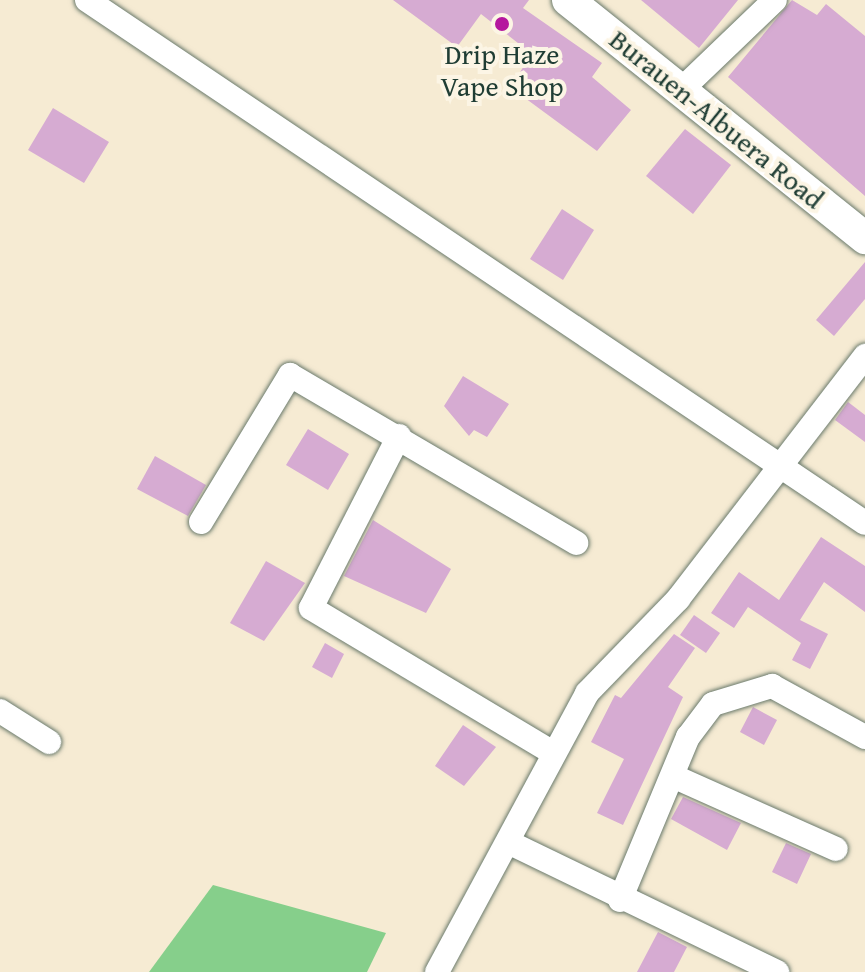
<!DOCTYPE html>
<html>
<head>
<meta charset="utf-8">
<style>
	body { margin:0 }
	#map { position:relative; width:865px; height:972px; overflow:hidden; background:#f6ebd3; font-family:"Gentium Book Plus",serif }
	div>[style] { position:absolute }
	.green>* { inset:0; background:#86cf8b }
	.building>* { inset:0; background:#d6abd2 }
	.roads { filter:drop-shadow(0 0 2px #6a7a6c) drop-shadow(0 0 2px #6a7a6c) }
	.minor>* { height:24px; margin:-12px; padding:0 12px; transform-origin:12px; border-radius:12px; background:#fff }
	.tertiary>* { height:32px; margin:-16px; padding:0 16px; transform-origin:16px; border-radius:16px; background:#fff }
	.dots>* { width:22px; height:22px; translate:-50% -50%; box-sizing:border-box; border:4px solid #fcf5e5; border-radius:50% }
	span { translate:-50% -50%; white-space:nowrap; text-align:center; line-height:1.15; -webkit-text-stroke:8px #fcf5e5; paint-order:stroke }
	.poi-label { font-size:28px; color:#1f3d34 }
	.street-label { font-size:28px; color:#1f3d34 }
</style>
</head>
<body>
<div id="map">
	<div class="green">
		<div style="clip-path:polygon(213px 885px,386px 933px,367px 972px,149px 972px)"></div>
	</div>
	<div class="building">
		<div style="clip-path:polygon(393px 0,529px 0,523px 8px,602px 63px,592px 77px,631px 110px,597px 151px,510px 87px,532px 54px,481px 14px,457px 47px)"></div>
		<div style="clip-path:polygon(641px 0,738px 0,699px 48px)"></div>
		<div style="clip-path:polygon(792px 0,817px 15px,826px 4px,865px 36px,865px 196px,728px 77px)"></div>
		<div style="clip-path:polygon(53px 108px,109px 142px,84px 183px,28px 150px)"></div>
		<div style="clip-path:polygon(685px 129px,731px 165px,693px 214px,646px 176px)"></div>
		<div style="clip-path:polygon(562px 209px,594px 230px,563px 280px,530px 259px)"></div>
		<div style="clip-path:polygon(865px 262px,865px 299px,834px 336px,816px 320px)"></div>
		<div style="clip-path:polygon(463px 376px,509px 404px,487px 437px,474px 430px,469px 436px,444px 406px)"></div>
		<div style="clip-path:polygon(848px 402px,865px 415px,865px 442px,835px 420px)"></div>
		<div style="clip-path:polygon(308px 429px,349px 454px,328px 490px,286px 465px)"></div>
		<div style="clip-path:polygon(155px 456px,206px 485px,188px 516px,137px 489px)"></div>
		<div style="clip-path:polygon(373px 520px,451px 569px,426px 613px,344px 576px)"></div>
		<div style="clip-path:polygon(821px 537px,865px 566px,865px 612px,824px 582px,800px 620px,828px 634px,810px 669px,792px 660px,801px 643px,748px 607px,734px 628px,711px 613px,739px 572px,779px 600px)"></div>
		<div style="clip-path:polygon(266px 561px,305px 583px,264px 641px,230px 623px)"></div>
		<div style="clip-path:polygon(694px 615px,720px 633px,706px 653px,680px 635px)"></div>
		<div style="clip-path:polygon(674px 634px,695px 648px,668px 687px,683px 697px,623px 825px,597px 813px,624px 759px,591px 742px,615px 695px,621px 698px)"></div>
		<div style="clip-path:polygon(325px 643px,344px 654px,332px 678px,312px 667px)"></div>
		<div style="clip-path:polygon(753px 707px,777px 720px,764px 745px,740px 732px)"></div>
		<div style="clip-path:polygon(463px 725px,496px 747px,464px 786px,435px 766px)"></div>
		<div style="clip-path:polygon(683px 797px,741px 823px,727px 850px,671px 819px)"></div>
		<div style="clip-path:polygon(786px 843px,811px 854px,797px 884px,772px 872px)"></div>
		<div style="clip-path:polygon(658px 932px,687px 947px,674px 972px,637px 972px)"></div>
	</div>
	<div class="roads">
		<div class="minor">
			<div style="left:87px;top:0;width:937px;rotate:33.91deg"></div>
			<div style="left:681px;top:90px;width:130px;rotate:-43.8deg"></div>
			<div style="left:399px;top:436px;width:193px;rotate:117.1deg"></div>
			<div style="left:311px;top:608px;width:282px;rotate:30.9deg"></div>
			<div style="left:201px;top:522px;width:172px;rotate:-58.8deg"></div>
			<div style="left:290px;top:375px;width:332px;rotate:30.4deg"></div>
			<div style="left:0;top:711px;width:58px;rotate:32.3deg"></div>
			<div style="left:675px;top:777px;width:176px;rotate:24.1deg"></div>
			<div style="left:508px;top:842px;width:299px;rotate:25.8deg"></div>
			<div style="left:620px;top:900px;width:177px;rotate:-67.4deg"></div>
			<div style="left:688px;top:737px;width:41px;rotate:-52.9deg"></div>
			<div style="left:713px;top:704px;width:62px;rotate:-17deg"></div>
			<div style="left:772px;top:686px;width:106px;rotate:28.7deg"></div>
			<div style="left:437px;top:972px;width:317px;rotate:-61.7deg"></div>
			<div style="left:587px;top:693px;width:131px;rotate:-45.9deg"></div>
			<div style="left:678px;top:599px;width:307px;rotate:-52.4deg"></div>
		</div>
		<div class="tertiary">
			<div style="left:568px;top:0;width:381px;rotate:38.7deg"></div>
		</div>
	</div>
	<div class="dots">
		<div style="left:502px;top:24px;background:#b5179e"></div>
	</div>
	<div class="poi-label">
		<span style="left:502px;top:70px">Drip Haze<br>Vape Shop</span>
	</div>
	<div class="street-label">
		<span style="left:717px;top:119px;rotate:39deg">Burauen-Albuera Road</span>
	</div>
</div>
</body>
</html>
